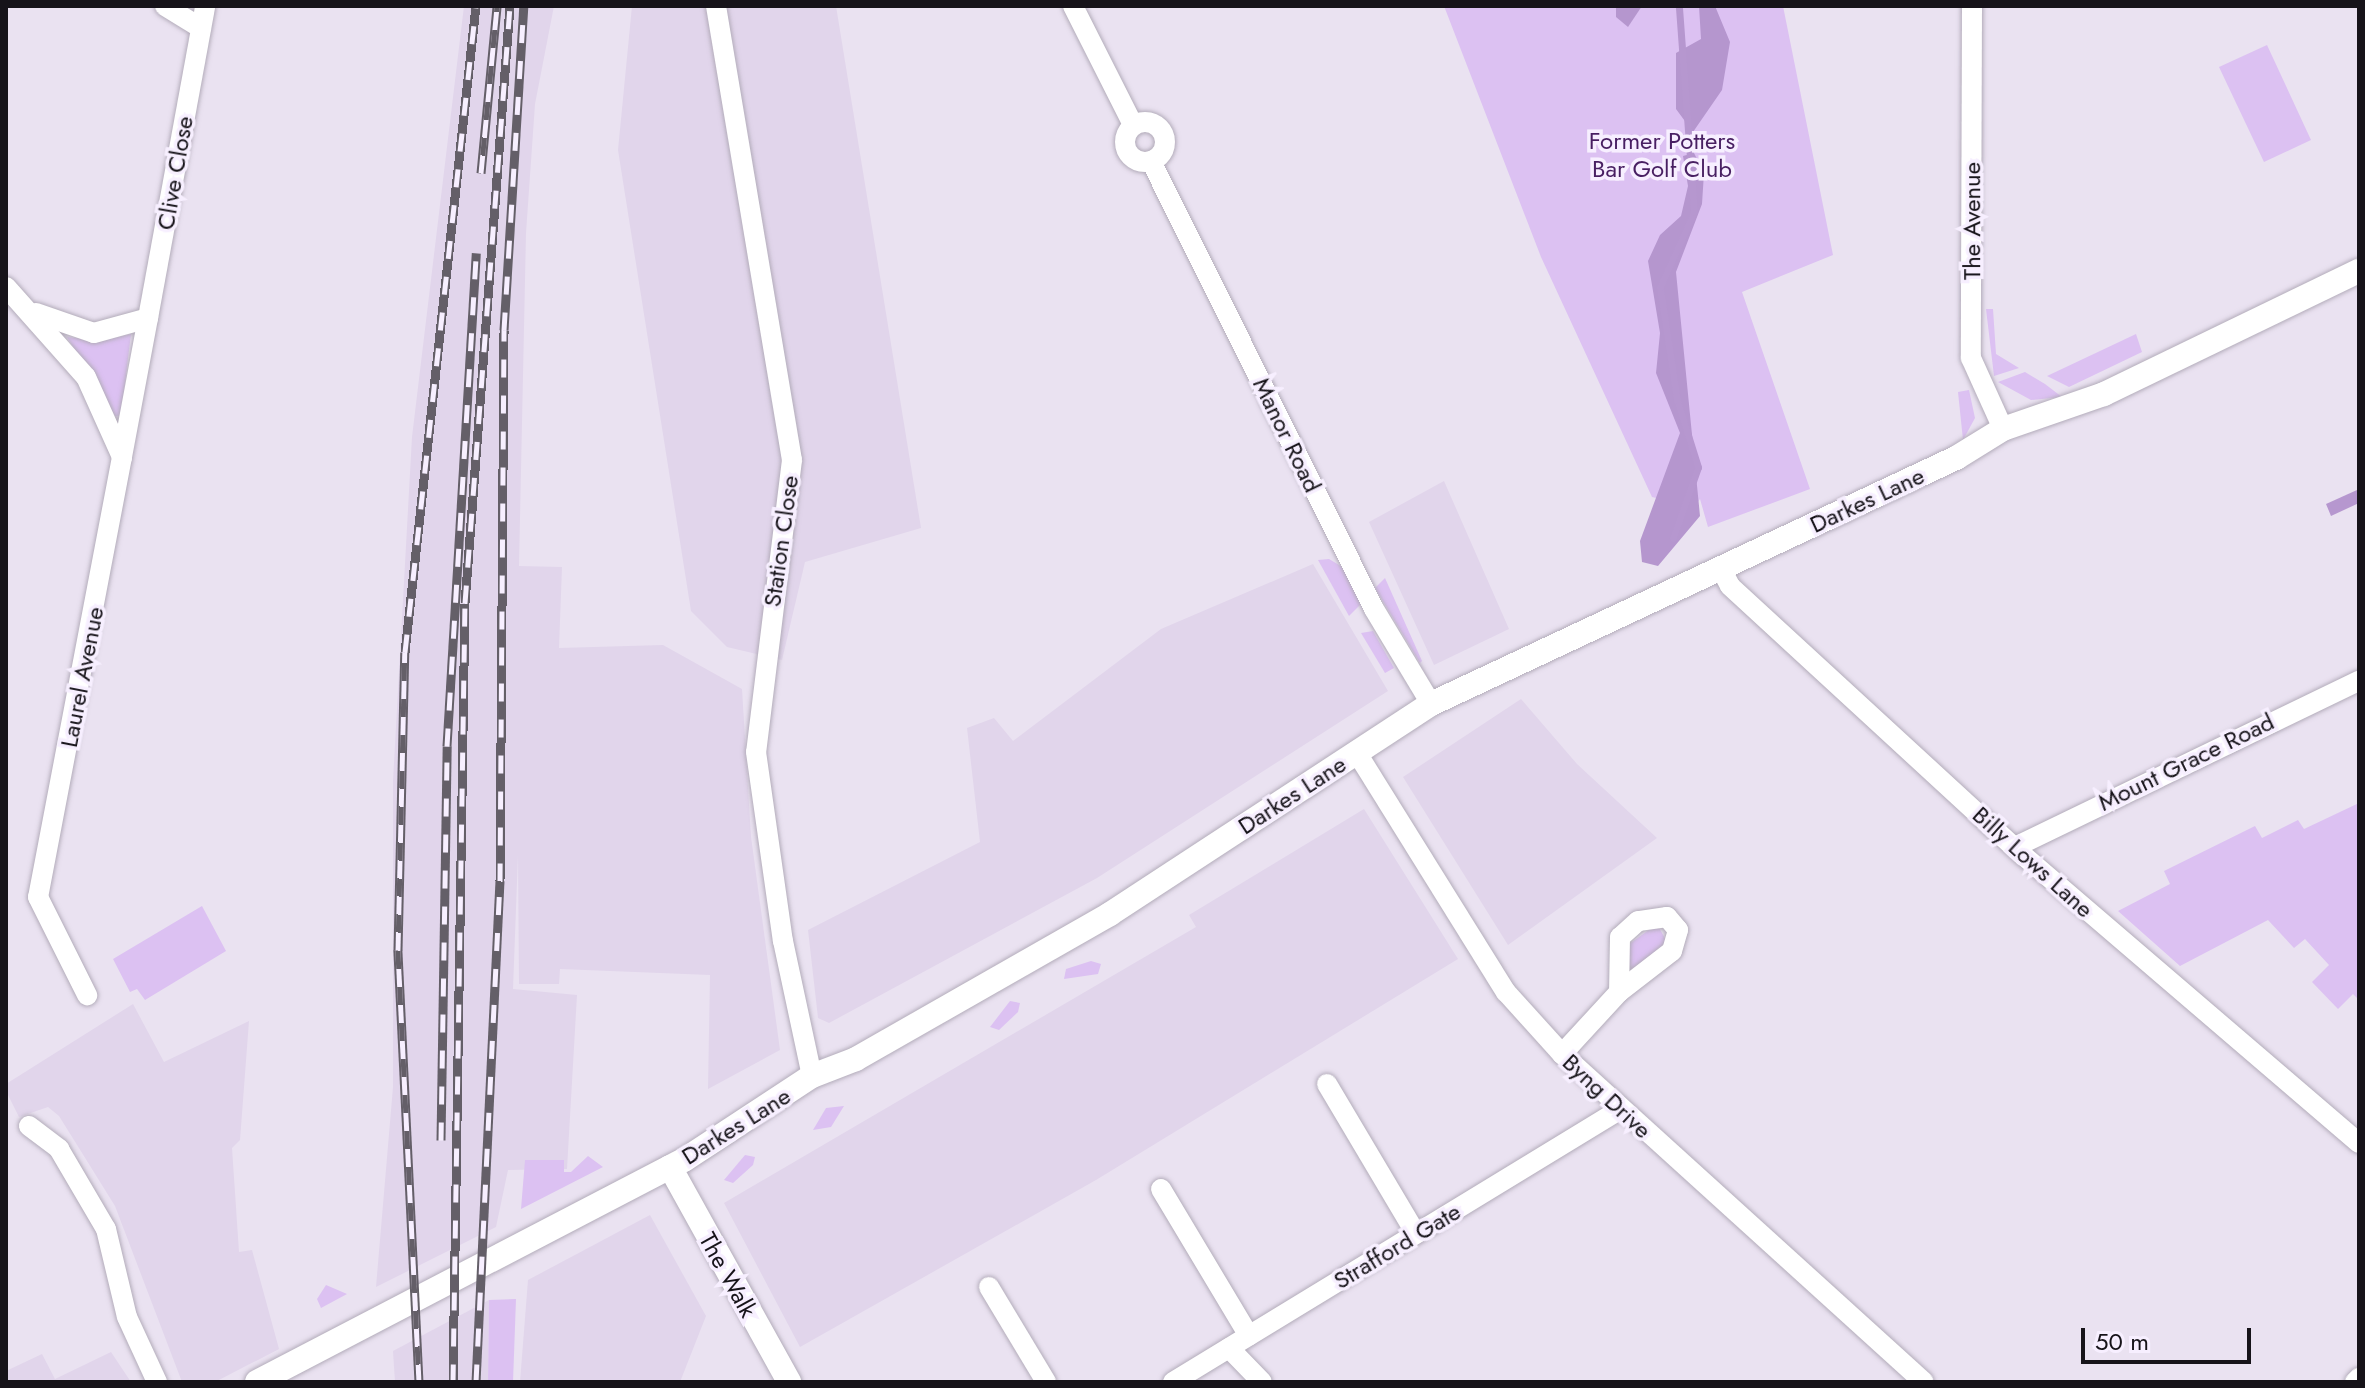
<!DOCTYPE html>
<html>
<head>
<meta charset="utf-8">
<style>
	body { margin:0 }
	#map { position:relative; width:2365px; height:1388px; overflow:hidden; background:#eae2f1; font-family:Jost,sans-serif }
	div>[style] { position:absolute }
	.built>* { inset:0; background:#e1d5eb }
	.green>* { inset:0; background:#dcc1f2 }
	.forest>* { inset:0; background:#b596ce }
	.water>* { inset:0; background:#b697cf }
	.stream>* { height:7px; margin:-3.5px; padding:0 3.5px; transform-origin:3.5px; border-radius:3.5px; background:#b697cf }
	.roads { filter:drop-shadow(0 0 2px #b3acba) drop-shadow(0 0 2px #b3acba) }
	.minor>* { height:20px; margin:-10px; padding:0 10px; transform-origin:10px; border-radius:10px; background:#fff }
	.minor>.ring { margin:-10px; padding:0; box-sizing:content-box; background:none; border:20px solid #fff; border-radius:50% }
	.tertiary>* { height:24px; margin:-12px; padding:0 12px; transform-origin:12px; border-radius:12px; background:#fff }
	.rail>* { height:9px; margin-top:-4.5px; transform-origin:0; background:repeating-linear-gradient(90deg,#f7efff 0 18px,#645f68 0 36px); box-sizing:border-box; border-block:2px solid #645f68 }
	span { translate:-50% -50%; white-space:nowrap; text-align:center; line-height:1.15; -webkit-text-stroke:7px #f7efff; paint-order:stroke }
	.park-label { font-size:24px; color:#481f62 }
	.street-label { font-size:24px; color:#161319 }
	.frame { position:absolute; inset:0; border:8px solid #161319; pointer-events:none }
	.scale { position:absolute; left:2081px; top:1328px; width:170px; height:36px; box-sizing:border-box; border:4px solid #161319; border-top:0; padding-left:10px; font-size:24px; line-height:28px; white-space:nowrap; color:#161319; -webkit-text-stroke:6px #f7efff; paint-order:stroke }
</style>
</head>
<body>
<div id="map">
	<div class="built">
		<div style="clip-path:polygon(464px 6px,554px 6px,535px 104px,526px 233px,519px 566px,562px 567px,559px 648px,663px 645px,742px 689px,751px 837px,780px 1050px,708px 1089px,710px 975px,560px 969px,559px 984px,519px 984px,518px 855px,513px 989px,577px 995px,567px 1169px,508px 1170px,496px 1227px,376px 1287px,393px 1087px,393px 781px,412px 437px)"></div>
		<div style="clip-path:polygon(632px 6px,836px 6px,921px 528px,805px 562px,782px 660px,727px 647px,691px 611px,618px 150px)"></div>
		<div style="clip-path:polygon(1444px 481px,1509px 629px,1434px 665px,1369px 522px)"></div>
		<div style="clip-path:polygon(1313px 564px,1388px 691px,1097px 878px,829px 1023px,818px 1018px,808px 930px,980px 842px,967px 728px,994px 718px,1013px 741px,1161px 629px)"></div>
		<div style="clip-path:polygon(1521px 699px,1577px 764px,1657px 838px,1508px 945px,1403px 777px)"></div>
		<div style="clip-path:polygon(1364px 809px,1458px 959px,1096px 1180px,800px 1347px,724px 1203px,1196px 927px,1189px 915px)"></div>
		<div style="clip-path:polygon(133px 1004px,164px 1062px,249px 1021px,240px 1140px,232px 1148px,239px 1252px,252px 1250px,279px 1349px,215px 1382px,182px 1382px,115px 1206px,59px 1116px,48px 1107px,19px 1117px,6px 1091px,6px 1084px)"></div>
		<div style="clip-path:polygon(650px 1215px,706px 1316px,680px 1382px,520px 1382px,528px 1280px)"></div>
		<div style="clip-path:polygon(489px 1300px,488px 1382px,395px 1382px,393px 1351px)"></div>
		<div style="clip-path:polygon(111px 1352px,131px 1382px,6px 1382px,6px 1371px,42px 1354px,55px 1379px)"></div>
	</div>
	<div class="green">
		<div style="clip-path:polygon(1444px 6px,1783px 6px,1833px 255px,1742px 292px,1810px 489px,1708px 527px,1700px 499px,1694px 507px,1652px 497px,1541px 257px)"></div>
		<div style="clip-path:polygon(2267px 45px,2311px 140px,2264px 162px,2219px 67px)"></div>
		<div style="clip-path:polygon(1986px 309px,1993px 309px,1996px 354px,2019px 368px,1994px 376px)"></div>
		<div style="clip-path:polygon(131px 334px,121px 416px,115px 416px,67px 337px,101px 341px)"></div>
		<div style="clip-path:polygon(2136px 334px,2142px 352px,2069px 387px,2047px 376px)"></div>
		<div style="clip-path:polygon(2025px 372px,2045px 384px,2062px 397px,2031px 400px,1998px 382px)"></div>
		<div style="clip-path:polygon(1969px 390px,1975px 418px,1963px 440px,1958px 392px)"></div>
		<div style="clip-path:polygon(1329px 559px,1344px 568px,1361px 604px,1349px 616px,1318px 560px)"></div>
		<div style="clip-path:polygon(1385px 578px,1422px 661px,1420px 663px,1375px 588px)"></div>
		<div style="clip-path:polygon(1373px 631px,1394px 668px,1385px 673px,1361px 633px)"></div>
		<div style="clip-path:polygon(2359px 803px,2359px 1000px,2353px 994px,2338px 1009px,2312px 982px,2329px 965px,2305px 939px,2294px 948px,2268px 920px,2180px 966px,2118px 911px,2170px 884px,2164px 871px,2255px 826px,2262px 838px,2298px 820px,2304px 829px)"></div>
		<div style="clip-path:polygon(202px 906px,226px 951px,145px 1000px,137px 989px,130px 992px,113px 959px)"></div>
		<div style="clip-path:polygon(1657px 924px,1667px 942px,1629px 976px,1628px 945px)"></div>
		<div style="clip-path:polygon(1091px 961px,1101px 964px,1098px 974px,1064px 979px,1066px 969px)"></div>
		<div style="clip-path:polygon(1010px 1001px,1020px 1003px,1018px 1012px,999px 1030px,990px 1027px)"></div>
		<div style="clip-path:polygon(844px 1106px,831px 1127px,813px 1130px,826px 1108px)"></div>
		<div style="clip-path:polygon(745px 1155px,755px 1157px,753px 1165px,733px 1183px,724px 1180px)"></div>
		<div style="clip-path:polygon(588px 1156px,603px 1167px,521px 1209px,525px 1160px,564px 1160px,564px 1172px,571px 1172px)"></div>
		<div style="clip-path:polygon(326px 1285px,347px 1294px,321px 1308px,317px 1299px)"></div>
		<div style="clip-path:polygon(516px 1299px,513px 1382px,488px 1382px,489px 1300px)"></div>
	</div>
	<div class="forest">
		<div style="clip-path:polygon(1616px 6px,1642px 6px,1628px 27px,1616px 17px)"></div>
		<div style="clip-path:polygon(1699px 6px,1715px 6px,1730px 42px,1722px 90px,1693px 132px,1676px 109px,1676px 53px,1701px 39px)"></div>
		<div style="clip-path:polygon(1694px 153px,1704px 173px,1702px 204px,1676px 272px,1700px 516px,1658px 566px,1642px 562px,1640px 541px,1680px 433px,1656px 373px,1660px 333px,1648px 261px,1660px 235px,1681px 216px,1688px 186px,1683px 156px)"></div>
	</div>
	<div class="water">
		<div style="clip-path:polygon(2357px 490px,2359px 503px,2331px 516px,2326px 504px)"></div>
	</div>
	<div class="stream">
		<div style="left:1673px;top:538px;width:75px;rotate:-70.6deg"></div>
		<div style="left:1698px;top:467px;width:70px;rotate:-107.4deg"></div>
		<div style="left:1677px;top:400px;width:114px;rotate:-98.6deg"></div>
		<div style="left:1660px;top:287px;width:82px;rotate:-65.6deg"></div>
		<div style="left:1694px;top:212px;width:207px;rotate:-94.2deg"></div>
	</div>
	<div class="roads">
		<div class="minor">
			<div style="left:165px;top:6px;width:42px;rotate:31.4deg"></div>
			<div style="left:716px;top:6px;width:460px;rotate:80.5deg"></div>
			<div style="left:792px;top:460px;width:294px;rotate:97deg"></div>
			<div style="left:756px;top:752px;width:191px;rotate:81.9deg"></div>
			<div style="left:783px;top:941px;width:138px;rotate:77.9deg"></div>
			<div style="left:1073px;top:6px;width:133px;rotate:63.2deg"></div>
			<div style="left:1972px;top:6px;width:352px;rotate:90.2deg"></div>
			<div style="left:1971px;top:358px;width:78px;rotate:65.7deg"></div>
			<div class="ring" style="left:1125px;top:122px;width:20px;height:20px"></div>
			<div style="left:1151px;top:161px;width:500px;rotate:63.54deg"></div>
			<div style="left:1374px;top:609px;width:111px;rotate:59deg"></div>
			<div style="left:6px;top:287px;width:120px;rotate:48.4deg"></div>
			<div style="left:86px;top:377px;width:88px;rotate:65.8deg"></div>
			<div style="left:122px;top:457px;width:448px;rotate:100.8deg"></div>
			<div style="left:38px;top:897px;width:110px;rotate:63.4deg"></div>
			<div style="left:36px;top:313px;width:61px;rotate:19deg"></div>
			<div style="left:94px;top:333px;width:56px;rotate:-15.5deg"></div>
			<div style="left:148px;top:318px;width:141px;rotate:100.6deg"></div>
			<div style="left:148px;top:318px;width:317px;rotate:-79.6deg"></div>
			<div style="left:1720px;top:567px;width:21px;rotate:62deg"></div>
			<div style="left:1730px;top:586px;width:399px;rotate:42.6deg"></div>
			<div style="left:2024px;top:856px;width:441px;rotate:40.6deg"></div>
			<div style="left:1357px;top:753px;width:282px;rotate:58.1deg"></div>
			<div style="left:1506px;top:992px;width:84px;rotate:47.9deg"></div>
			<div style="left:1562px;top:1054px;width:488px;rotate:42.2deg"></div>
			<div style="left:2015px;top:847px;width:382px;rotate:-25.8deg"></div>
			<div style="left:1562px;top:1054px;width:84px;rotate:-47.4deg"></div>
			<div style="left:1619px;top:992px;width:67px;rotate:-37.7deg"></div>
			<div style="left:1672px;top:951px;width:22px;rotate:-74deg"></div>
			<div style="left:1678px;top:930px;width:17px;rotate:-130deg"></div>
			<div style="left:1667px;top:917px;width:29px;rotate:172deg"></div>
			<div style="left:1638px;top:921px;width:24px;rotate:138deg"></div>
			<div style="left:1620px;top:937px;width:55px;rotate:91deg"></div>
			<div style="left:1327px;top:1084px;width:174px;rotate:59.3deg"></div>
			<div style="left:29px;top:1126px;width:38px;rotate:37deg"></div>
			<div style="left:59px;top:1149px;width:93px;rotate:59.6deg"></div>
			<div style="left:106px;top:1229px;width:90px;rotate:76.6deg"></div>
			<div style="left:127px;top:1317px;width:72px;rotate:65.2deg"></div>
			<div style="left:1161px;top:1189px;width:171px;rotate:59.1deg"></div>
			<div style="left:989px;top:1287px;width:111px;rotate:59deg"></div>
			<div style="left:1229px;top:1348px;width:47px;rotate:45.9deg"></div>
			<div style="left:1173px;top:1382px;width:525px;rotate:-31.36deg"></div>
			<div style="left:2355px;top:1382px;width:6px;rotate:-45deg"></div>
		</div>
		<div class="tertiary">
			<div style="left:670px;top:1167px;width:246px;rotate:61deg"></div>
			<div style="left:257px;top:1382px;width:481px;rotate:-27.5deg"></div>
			<div style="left:684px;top:1160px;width:153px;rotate:-33.3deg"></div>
			<div style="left:812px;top:1076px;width:47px;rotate:-21.1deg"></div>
			<div style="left:856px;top:1059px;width:292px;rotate:-29.7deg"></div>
			<div style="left:1110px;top:914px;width:384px;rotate:-33.2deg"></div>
			<div style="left:1431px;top:704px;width:580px;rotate:-25.11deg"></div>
			<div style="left:1956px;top:458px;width:55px;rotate:-31.7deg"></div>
			<div style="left:2003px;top:429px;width:107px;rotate:-19.1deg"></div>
			<div style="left:2104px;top:394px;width:283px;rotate:-25.8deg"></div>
		</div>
	</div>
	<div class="rail">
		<div style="left:481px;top:173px;width:168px;rotate:-84.5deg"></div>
		<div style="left:441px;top:1140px;width:394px;rotate:-89.1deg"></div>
		<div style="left:447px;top:746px;width:494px;rotate:-86.6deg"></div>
		<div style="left:419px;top:1382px;width:433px;rotate:-92.8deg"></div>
		<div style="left:398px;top:950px;width:298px;rotate:-88.7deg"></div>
		<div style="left:405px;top:652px;width:650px;rotate:-83.73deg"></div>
		<div style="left:453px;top:1382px;width:779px;rotate:-89.12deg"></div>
		<div style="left:465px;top:603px;width:599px;rotate:-85.69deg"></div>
		<div style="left:476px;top:1382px;width:502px;rotate:-87.26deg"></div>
		<div style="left:500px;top:881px;width:551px;rotate:-89.58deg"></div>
		<div style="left:504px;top:330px;width:325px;rotate:-86.5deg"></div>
	</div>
	<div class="park-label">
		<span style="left:1662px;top:155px">Former Potters<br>Bar Golf Club</span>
	</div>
	<div class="street-label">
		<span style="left:175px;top:173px;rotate:-80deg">Clive Close</span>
		<span style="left:1972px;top:221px;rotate:-90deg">The Avenue</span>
		<span style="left:1287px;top:435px;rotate:64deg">Manor Road</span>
		<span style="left:1867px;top:500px;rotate:-25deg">Darkes Lane</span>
		<span style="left:781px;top:541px;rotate:-82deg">Station Close</span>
		<span style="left:82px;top:677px;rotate:-79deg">Laurel Avenue</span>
		<span style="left:2186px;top:762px;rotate:-26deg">Mount Grace Road</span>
		<span style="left:1292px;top:795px;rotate:-33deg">Darkes Lane</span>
		<span style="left:2033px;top:862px;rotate:42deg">Billy Lows Lane</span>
		<span style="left:1607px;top:1096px;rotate:43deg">Byng Drive</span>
		<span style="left:736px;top:1126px;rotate:-32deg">Darkes Lane</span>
		<span style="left:1397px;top:1246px;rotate:-31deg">Strafford Gate</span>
		<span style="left:728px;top:1275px;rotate:61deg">The Walk</span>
	</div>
	<div class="frame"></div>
	<div class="scale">50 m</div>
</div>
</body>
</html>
